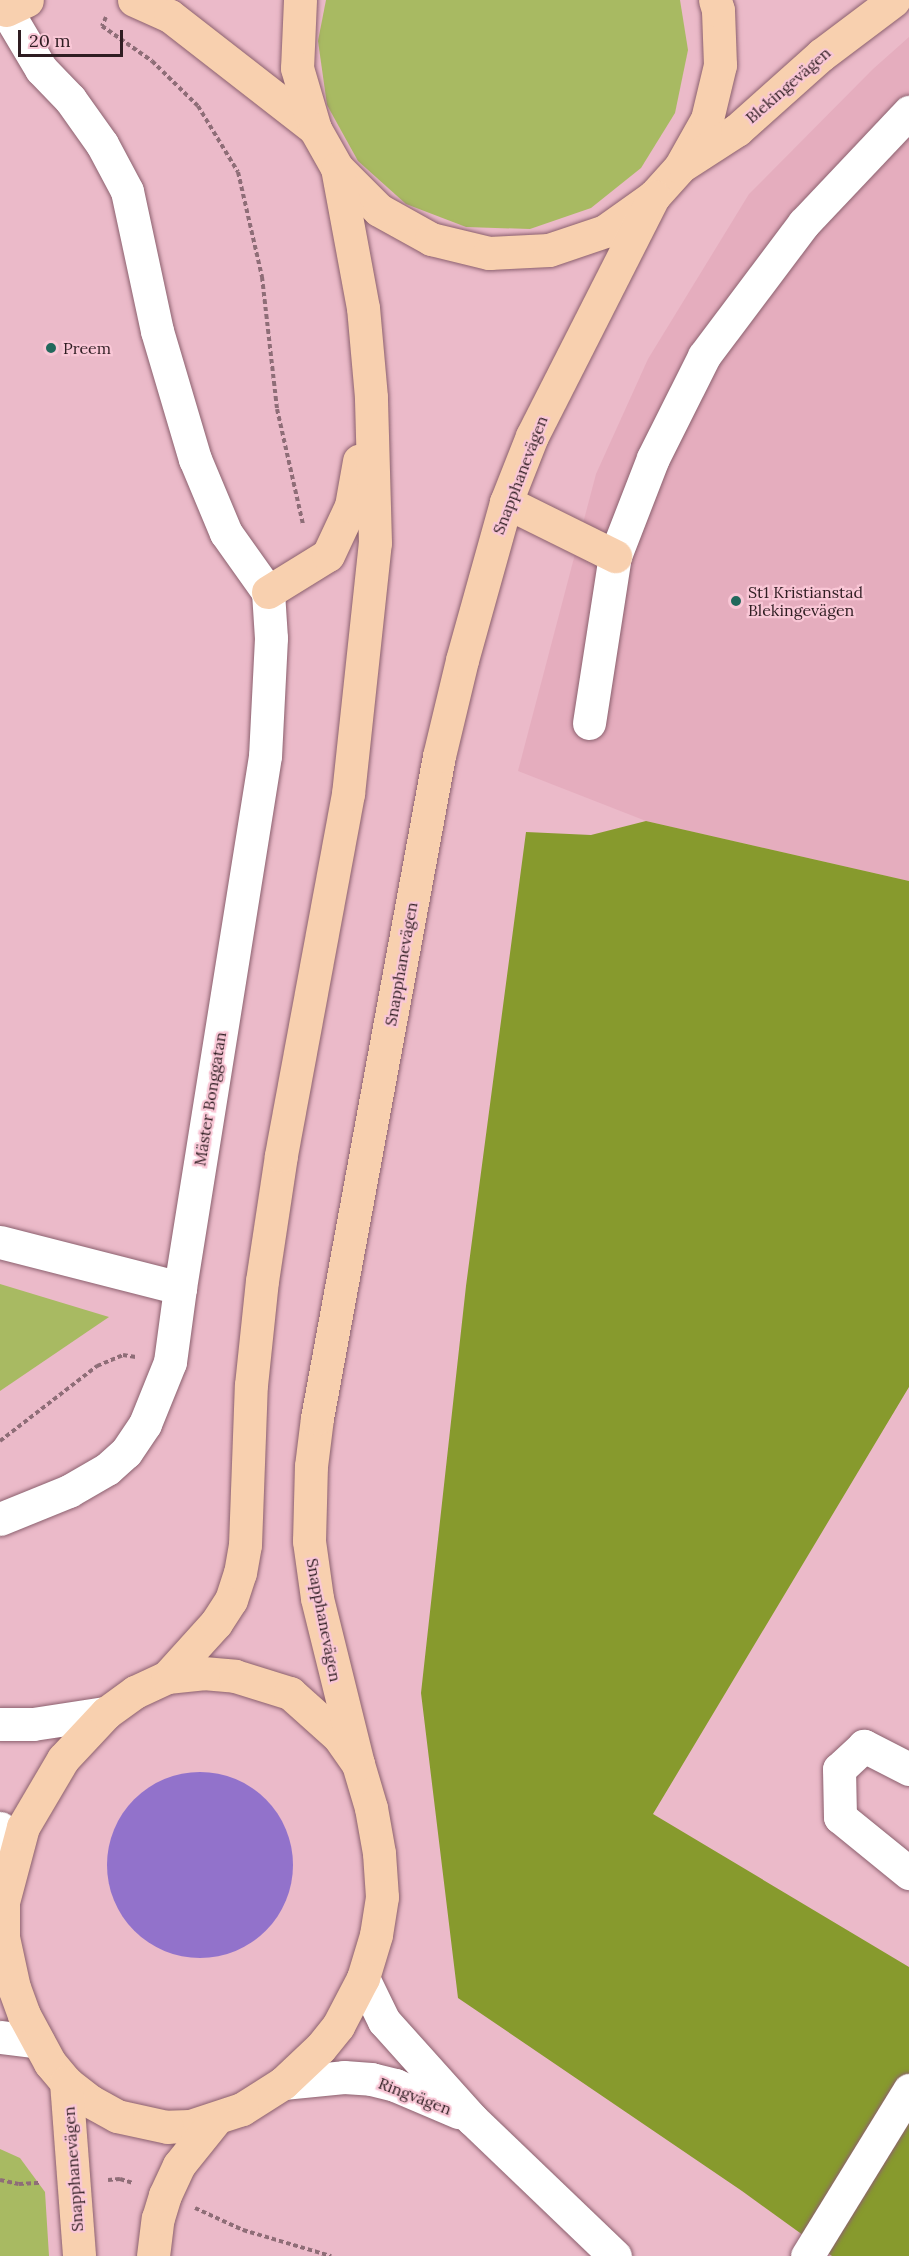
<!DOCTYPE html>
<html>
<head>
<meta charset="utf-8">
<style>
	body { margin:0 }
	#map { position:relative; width:909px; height:2256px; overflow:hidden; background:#ebbac9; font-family:Lora,serif }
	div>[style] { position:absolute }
	.built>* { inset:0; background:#e5adbe }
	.green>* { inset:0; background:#a8ba62 }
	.forest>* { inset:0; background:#879a2d }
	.water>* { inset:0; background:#9272cb }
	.round { border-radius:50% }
	.path>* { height:4px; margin-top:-2px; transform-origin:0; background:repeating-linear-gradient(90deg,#8e6d77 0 4.5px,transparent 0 7.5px) }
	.roads { filter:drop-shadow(0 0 2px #8b606e) drop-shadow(0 0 2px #8b606e) }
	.minor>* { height:33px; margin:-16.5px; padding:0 16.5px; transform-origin:16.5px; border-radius:16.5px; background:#fff }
	.major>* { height:33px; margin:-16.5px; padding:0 16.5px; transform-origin:16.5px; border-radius:16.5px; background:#f8d0af }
	.dots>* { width:16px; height:16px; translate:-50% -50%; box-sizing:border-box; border:3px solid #f9c7d6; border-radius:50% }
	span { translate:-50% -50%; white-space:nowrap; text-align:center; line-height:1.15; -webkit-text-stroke:4.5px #f9c7d6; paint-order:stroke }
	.street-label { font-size:16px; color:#2f1d22 }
	.poi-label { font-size:16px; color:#2f1d22 }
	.left { translate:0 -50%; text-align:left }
	.scale { position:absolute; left:18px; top:30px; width:105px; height:27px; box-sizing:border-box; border:3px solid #2f1d22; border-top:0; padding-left:8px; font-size:18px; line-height:21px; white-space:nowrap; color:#2f1d22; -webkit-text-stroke:4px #f9c7d6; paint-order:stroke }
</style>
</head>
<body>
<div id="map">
	<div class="built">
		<div style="clip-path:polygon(909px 37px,909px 881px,646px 821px,518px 771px,596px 474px,648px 359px,749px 194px,873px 69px)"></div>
	</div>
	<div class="green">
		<div style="clip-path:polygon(326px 0,680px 0,688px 50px,675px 113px,641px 168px,591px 208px,530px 229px,466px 227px,406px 204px,358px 161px,327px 105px,318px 41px)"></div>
		<div style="clip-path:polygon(0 1284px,109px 1317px,0 1391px)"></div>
		<div style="clip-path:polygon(0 2149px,20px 2158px,45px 2192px,49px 2256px,0 2256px)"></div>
	</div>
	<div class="forest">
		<div style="clip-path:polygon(646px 821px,909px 881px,909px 1387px,653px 1814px,909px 1967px,909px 2256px,832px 2256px,742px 2191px,458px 1998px,421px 1693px,466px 1286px,526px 832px,591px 835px)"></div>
	</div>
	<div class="water">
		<div class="round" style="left:107px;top:1772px;width:186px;height:186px"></div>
	</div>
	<div class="path">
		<div style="left:106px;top:17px;width:10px;rotate:114deg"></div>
		<div style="left:102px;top:26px;width:61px;rotate:35deg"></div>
		<div style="left:152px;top:61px;width:64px;rotate:44.4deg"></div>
		<div style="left:198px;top:106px;width:77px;rotate:58.8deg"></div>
		<div style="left:238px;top:172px;width:108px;rotate:77.1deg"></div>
		<div style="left:262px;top:277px;width:133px;rotate:83.5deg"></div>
		<div style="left:277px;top:409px;width:118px;rotate:77.3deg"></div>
		<div style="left:0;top:1441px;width:123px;rotate:-37.7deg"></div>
		<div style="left:97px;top:1366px;width:28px;rotate:-23deg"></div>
		<div style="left:123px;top:1355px;width:13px;rotate:9deg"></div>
		<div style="left:0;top:2180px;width:19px;rotate:12deg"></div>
		<div style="left:19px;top:2184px;width:22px;rotate:-3deg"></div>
		<div style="left:108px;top:2180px;width:12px;rotate:-5deg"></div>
		<div style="left:120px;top:2179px;width:14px;rotate:17deg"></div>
		<div style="left:195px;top:2208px;width:53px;rotate:24.6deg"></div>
		<div style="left:243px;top:2230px;width:92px;rotate:16.5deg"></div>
	</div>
	<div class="roads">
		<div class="minor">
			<div style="left:0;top:9px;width:6px;rotate:9deg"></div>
			<div style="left:6px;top:10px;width:69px;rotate:59.3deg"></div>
			<div style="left:41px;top:69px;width:42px;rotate:46deg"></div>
			<div style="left:70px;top:99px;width:55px;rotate:54.6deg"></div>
			<div style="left:102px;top:144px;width:53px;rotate:62deg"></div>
			<div style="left:127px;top:191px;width:143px;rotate:77.9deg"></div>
			<div style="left:157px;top:331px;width:134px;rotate:73.5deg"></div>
			<div style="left:195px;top:459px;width:80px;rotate:67.3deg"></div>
			<div style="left:226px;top:533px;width:72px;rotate:54.6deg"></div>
			<div style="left:268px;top:592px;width:46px;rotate:86.3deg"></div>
			<div style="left:271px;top:638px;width:118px;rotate:92.9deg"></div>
			<div style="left:265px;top:756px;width:539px;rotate:99.08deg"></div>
			<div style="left:180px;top:1288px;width:75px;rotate:97.7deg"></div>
			<div style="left:170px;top:1362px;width:67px;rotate:112deg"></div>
			<div style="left:145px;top:1424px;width:34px;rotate:124deg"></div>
			<div style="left:126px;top:1452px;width:25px;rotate:138deg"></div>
			<div style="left:107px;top:1469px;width:44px;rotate:149.9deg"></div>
			<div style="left:69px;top:1491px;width:74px;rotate:157.9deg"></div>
			<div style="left:589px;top:723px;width:169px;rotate:-81.2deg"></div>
			<div style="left:615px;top:556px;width:105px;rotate:-68.8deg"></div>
			<div style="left:653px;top:458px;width:114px;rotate:-63.4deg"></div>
			<div style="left:704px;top:356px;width:166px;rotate:-53.1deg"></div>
			<div style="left:804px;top:223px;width:153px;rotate:-46.6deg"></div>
			<div style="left:0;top:1242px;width:186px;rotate:14.3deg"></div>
			<div style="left:0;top:1724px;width:33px"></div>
			<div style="left:33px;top:1724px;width:74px;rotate:-8.6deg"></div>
			<div style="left:909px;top:1769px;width:51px;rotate:-152.9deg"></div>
			<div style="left:864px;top:1746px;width:34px;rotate:137deg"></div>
			<div style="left:839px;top:1769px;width:48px;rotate:88.8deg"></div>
			<div style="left:840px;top:1817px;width:89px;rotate:39.1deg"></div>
			<div style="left:0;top:1828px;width:32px;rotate:68deg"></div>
			<div style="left:363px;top:1978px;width:48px;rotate:64deg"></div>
			<div style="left:384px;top:2021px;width:132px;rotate:48.1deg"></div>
			<div style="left:472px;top:2119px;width:198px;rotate:43.8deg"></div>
			<div style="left:0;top:2037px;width:38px;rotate:7deg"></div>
			<div style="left:283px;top:2083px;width:61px;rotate:-5.6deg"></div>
			<div style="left:344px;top:2077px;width:27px;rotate:4deg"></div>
			<div style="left:371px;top:2079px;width:25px;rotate:14deg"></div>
			<div style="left:395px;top:2085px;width:69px;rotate:23.2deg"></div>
			<div style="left:807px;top:2256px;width:195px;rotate:-58.4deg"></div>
		</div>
		<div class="major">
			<div style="left:134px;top:0;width:39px;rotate:24deg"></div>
			<div style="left:170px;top:16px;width:184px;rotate:37.9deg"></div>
			<div style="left:300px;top:0;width:68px;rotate:92.5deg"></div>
			<div style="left:297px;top:68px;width:64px;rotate:73.6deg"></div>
			<div style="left:315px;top:129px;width:45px;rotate:60.6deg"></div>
			<div style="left:337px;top:168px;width:59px;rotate:45deg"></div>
			<div style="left:379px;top:210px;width:60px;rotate:29.1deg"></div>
			<div style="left:431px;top:239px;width:60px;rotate:13.6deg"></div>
			<div style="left:489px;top:253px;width:60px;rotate:-2.9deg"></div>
			<div style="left:549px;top:250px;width:59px;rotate:-18.7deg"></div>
			<div style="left:605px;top:231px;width:60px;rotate:-35.5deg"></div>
			<div style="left:654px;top:196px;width:39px;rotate:-48deg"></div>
			<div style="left:680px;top:167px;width:55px;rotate:-60.6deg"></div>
			<div style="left:707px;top:119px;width:56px;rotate:-76.5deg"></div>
			<div style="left:720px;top:65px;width:55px;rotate:-92.1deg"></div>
			<div style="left:718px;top:10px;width:10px;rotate:-107deg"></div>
			<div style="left:6px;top:10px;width:23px;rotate:-25deg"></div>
			<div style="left:684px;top:164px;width:63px;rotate:-32.7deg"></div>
			<div style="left:737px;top:130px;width:113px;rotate:-41.8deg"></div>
			<div style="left:821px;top:55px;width:91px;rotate:-37deg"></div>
			<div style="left:506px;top:502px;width:122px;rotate:26.4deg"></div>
			<div style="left:268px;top:592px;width:70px;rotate:-31.7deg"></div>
			<div style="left:328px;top:555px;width:54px;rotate:-64.9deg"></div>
			<div style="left:351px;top:506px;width:46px;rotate:-79.9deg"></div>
			<div style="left:203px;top:1673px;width:32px;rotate:5deg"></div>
			<div style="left:235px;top:1676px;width:58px;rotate:17.2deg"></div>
			<div style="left:290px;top:1693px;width:66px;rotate:41.9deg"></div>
			<div style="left:339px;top:1737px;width:33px;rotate:55deg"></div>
			<div style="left:358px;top:1764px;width:46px;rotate:73.5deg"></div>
			<div style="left:371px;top:1808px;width:46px;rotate:79.9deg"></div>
			<div style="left:379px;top:1853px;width:44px;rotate:86.1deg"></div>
			<div style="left:382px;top:1897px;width:38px;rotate:99deg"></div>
			<div style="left:376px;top:1935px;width:45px;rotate:106.8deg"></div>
			<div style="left:363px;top:1978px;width:54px;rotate:117.5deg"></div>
			<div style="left:338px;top:2026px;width:28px;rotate:129deg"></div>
			<div style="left:320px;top:2048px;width:51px;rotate:136.6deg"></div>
			<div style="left:283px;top:2083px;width:49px;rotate:147.6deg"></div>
			<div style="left:242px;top:2109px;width:55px;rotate:161.9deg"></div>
			<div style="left:190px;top:2126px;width:23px;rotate:178deg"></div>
			<div style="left:167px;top:2127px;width:51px;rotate:-167.6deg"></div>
			<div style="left:117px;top:2116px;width:31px;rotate:-151deg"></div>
			<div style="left:90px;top:2101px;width:31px;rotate:-142deg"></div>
			<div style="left:66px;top:2082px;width:25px;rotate:-130deg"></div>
			<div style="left:50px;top:2063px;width:55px;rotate:-118.4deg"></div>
			<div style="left:24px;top:2015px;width:29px;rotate:-110deg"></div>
			<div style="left:14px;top:1988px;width:52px;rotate:-102.2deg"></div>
			<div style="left:3px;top:1937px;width:35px;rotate:-90deg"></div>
			<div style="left:3px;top:1902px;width:78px;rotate:-75.1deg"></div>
			<div style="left:23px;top:1827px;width:79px;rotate:-59.5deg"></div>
			<div style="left:63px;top:1759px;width:63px;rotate:-46.9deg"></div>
			<div style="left:106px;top:1713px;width:36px;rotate:-36deg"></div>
			<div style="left:135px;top:1692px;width:35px;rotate:-25deg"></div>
			<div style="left:167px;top:1677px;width:36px;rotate:-6deg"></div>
			<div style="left:167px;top:1677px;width:73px;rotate:-47.8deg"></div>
			<div style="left:216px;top:1623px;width:27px;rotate:-57deg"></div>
			<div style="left:231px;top:1600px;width:28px;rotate:-72deg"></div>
			<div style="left:240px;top:1573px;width:28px;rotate:-80deg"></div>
			<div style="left:245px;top:1545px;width:160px;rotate:-87.9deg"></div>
			<div style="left:251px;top:1385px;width:105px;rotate:-84deg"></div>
			<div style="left:262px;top:1281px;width:127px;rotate:-81.4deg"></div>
			<div style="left:281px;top:1155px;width:367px;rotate:-79.5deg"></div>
			<div style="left:348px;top:794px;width:252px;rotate:-83.9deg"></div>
			<div style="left:375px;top:543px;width:146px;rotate:-91.6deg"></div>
			<div style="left:371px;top:397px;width:89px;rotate:-95.1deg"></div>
			<div style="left:363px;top:308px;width:142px;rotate:-100.5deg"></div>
			<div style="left:358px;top:1764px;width:171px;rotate:-103.9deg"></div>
			<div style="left:317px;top:1598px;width:58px;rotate:-98deg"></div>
			<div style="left:309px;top:1541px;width:75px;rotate:-88.5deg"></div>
			<div style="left:311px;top:1466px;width:48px;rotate:-82.9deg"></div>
			<div style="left:317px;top:1418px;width:673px;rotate:-79.56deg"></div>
			<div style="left:439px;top:756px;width:99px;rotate:-76.5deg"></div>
			<div style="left:462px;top:660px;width:164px;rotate:-74.4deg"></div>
			<div style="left:506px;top:502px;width:71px;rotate:-68.5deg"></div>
			<div style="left:532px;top:436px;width:269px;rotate:-63.1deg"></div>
			<div style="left:66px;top:2082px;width:174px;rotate:85.7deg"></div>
			<div style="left:153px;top:2256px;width:38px;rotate:-83deg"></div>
			<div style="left:158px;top:2218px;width:24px;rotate:-73deg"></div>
			<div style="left:165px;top:2195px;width:33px;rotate:-65deg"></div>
			<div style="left:179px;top:2165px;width:59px;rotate:-51.2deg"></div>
		</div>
	</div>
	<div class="dots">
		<div style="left:51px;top:348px;background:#22685c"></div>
		<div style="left:736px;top:601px;background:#22685c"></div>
	</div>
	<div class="street-label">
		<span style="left:788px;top:85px;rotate:-41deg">Blekingevägen</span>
		<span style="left:520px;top:475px;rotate:-69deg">Snapphanevägen</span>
		<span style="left:401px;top:964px;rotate:-80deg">Snapphanevägen</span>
		<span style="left:210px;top:1099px;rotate:-81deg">Mäster Bonggatan</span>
		<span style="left:324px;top:1620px;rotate:79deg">Snapphanevägen</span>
		<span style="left:415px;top:2096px;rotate:21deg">Ringvägen</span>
		<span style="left:73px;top:2169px;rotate:-94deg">Snapphanevägen</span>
	</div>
	<div class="poi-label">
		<span class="left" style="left:63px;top:348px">Preem</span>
		<span class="left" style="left:748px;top:601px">St1 Kristianstad<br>Blekingevägen</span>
	</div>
	<div class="scale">20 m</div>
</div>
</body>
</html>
